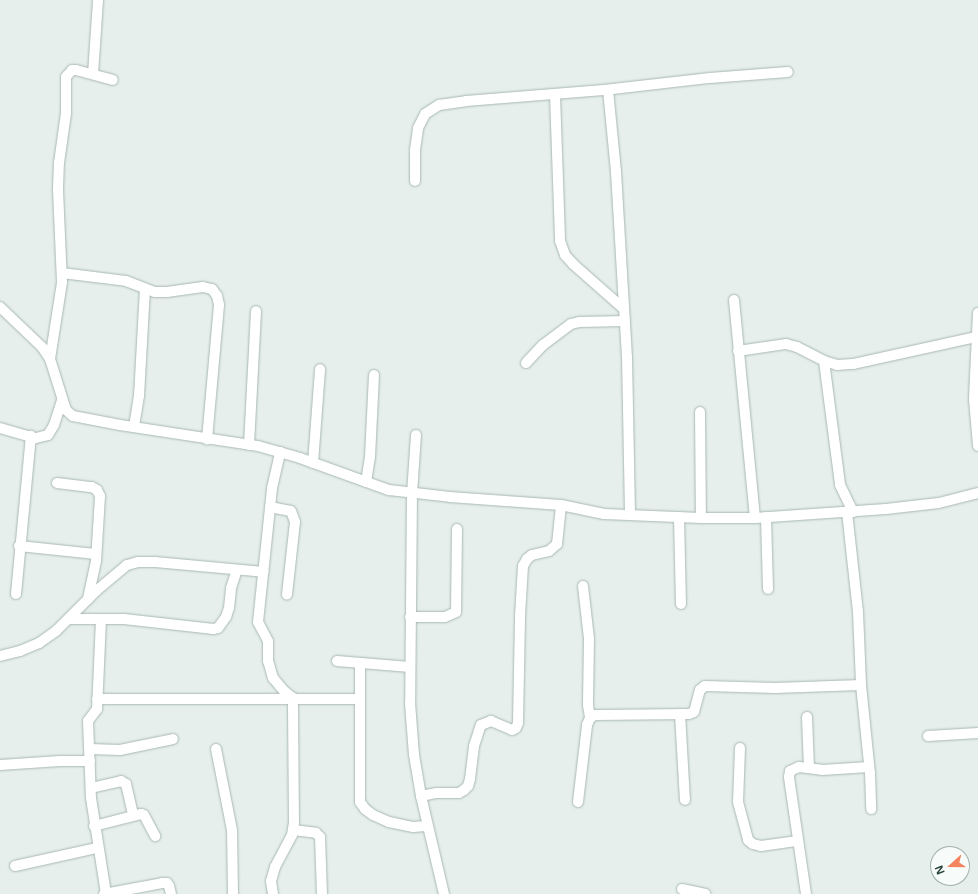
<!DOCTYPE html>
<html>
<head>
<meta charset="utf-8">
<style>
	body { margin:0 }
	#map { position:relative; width:978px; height:894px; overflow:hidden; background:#e6efeb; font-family:"Noto Sans",sans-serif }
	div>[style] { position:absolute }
	.roads { filter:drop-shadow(0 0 1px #a8b8b2) drop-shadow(0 0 1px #a8b8b2) }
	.minor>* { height:10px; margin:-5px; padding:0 5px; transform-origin:5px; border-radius:5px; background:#fff }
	span { translate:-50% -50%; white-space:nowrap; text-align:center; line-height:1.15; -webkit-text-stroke:3px #f7fbf9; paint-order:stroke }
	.north { position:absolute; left:930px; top:846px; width:40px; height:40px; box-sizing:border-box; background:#f7fbf9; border:1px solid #a3b1ad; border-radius:50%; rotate:249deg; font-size:11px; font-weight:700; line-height:16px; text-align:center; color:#24423a }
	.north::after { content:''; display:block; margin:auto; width:14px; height:18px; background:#f4845f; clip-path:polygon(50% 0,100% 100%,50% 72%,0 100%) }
</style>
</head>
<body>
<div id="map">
	<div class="roads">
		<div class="minor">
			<div style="left:93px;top:74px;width:74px;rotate:-86.1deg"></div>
			<div style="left:608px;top:90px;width:82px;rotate:84.4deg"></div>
			<div style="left:616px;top:172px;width:185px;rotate:86.6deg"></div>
			<div style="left:627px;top:357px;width:157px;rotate:88.9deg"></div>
			<div style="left:555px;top:95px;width:146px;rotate:88deg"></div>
			<div style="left:560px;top:241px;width:15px;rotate:70deg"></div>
			<div style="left:565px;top:255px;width:12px;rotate:48deg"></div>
			<div style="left:573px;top:264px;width:68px;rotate:41.4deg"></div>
			<div style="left:415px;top:181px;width:31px;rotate:-90deg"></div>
			<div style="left:415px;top:150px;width:22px;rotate:-82deg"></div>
			<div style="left:418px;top:128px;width:16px;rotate:-63deg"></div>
			<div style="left:425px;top:114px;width:17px;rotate:-33deg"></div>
			<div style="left:439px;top:105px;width:27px;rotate:-8deg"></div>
			<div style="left:466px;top:101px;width:138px;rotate:-4.6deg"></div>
			<div style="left:604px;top:90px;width:107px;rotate:-6.5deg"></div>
			<div style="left:710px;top:78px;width:78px;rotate:-4.4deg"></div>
			<div style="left:62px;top:273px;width:64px;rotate:7.1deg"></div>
			<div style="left:126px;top:281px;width:31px;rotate:21deg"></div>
			<div style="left:155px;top:292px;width:12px"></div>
			<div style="left:167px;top:292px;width:36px;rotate:-8deg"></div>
			<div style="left:203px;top:287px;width:9px;rotate:13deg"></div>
			<div style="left:212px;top:289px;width:9px;rotate:54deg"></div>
			<div style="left:217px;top:296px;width:9px;rotate:77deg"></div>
			<div style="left:219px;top:305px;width:135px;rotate:95.1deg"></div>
			<div style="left:734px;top:300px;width:219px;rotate:84.5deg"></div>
			<div style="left:0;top:307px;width:58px;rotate:43.6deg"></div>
			<div style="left:42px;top:347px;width:14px;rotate:56deg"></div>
			<div style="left:50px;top:359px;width:53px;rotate:72.6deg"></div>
			<div style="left:66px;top:410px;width:9px;rotate:41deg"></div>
			<div style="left:73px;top:416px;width:48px;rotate:10.8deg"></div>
			<div style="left:120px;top:425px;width:140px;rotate:8.7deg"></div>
			<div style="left:258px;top:446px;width:44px;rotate:15.9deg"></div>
			<div style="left:300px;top:458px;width:95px;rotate:19.8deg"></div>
			<div style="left:389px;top:490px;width:61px;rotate:6.5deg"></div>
			<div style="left:450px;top:497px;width:111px;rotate:4.1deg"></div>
			<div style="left:561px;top:505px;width:44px;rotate:11.8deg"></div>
			<div style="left:604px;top:514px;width:97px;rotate:2.4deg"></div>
			<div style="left:701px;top:518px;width:54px"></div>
			<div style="left:755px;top:518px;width:131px;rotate:-3.9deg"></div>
			<div style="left:886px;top:509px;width:53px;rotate:-6.5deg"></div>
			<div style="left:939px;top:503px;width:40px;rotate:-14.4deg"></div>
			<div style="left:978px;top:313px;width:86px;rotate:92.7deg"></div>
			<div style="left:974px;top:399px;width:47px;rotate:85.1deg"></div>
			<div style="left:738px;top:351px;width:49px;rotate:-8.3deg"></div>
			<div style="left:786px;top:344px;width:11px;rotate:15deg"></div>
			<div style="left:797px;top:347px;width:30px;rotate:27deg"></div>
			<div style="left:824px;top:361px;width:14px;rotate:17deg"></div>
			<div style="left:837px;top:365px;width:16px;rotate:-4deg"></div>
			<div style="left:853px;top:364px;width:126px;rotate:-12.4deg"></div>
			<div style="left:50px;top:359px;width:78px;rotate:-81.1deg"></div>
			<div style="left:62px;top:282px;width:93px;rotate:-92.5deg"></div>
			<div style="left:58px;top:189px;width:26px;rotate:-88deg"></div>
			<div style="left:59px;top:163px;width:50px;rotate:-82deg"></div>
			<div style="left:66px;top:113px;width:36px;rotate:-90deg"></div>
			<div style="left:66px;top:77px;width:9px;rotate:-49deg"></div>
			<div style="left:72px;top:70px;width:4px"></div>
			<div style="left:76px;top:70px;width:38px;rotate:15deg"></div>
			<div style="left:824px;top:361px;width:125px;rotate:82.6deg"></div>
			<div style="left:840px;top:485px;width:30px;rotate:64deg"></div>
			<div style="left:526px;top:363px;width:25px;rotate:-47deg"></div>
			<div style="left:543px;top:345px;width:35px;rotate:-37deg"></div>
			<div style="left:571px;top:324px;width:8px;rotate:-14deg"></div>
			<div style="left:579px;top:322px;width:46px;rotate:-1.2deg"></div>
			<div style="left:700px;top:412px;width:106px;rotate:89.5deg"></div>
			<div style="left:134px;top:427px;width:31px;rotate:-81deg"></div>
			<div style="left:139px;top:396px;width:106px;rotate:-86.8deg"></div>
			<div style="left:0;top:428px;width:37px;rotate:16deg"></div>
			<div style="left:36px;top:438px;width:12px;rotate:-14deg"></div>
			<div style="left:48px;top:435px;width:12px;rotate:-59deg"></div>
			<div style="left:54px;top:425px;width:26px;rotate:-72deg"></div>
			<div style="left:416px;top:435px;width:58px;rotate:93.9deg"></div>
			<div style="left:412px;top:493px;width:210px;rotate:90.5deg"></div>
			<div style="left:410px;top:703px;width:52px;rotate:85.6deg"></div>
			<div style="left:414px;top:755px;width:42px;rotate:80.3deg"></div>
			<div style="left:421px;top:796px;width:101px;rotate:76.8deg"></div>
			<div style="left:249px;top:445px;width:134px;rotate:-87deg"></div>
			<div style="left:313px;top:463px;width:94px;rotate:-85.7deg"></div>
			<div style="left:366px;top:482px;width:25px;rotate:-81deg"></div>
			<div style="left:370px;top:457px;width:82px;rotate:-87.2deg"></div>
			<div style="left:57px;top:483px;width:35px;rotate:7deg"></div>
			<div style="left:92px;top:487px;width:6px;rotate:31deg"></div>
			<div style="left:97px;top:490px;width:7px;rotate:63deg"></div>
			<div style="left:100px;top:496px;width:65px;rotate:93.5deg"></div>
			<div style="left:96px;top:561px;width:39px;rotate:102deg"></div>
			<div style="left:270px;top:507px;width:21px;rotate:11deg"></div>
			<div style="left:291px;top:511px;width:12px;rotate:70deg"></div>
			<div style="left:295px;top:522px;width:73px;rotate:96.3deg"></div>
			<div style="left:847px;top:512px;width:101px;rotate:83.7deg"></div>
			<div style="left:858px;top:612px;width:73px;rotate:87.6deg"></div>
			<div style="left:861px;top:685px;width:88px;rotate:84.2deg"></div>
			<div style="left:870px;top:773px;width:36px;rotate:88deg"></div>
			<div style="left:679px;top:517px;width:87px;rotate:88.7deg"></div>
			<div style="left:766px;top:517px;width:72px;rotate:88.4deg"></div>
			<div style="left:19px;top:546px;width:77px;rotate:5.9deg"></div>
			<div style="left:583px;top:586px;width:53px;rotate:83.5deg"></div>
			<div style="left:589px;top:639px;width:66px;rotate:90.9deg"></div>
			<div style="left:588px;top:705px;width:13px;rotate:81deg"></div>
			<div style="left:16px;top:594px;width:159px;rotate:-84.6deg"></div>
			<div style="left:410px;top:617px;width:35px"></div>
			<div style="left:445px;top:617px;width:12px;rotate:-24deg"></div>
			<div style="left:456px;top:612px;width:83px;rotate:-89.3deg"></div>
			<div style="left:69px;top:619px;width:55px"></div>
			<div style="left:124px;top:619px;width:90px;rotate:6.4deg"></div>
			<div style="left:213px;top:629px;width:5px;rotate:-11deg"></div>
			<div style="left:218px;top:628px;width:14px;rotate:-54deg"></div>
			<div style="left:226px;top:617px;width:9px;rotate:-72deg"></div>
			<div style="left:229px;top:608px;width:20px;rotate:-84deg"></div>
			<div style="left:231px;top:588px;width:19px;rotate:-72deg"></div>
			<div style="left:101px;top:619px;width:90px;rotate:92.5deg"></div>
			<div style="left:97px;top:709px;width:15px;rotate:127deg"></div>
			<div style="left:88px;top:721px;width:77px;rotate:87.8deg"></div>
			<div style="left:91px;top:798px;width:97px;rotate:81.1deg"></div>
			<div style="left:0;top:656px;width:21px;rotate:-14deg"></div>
			<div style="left:20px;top:651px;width:21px;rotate:-23deg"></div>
			<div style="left:39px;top:643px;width:21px;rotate:-35deg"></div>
			<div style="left:56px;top:631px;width:57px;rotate:-45deg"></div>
			<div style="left:96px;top:591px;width:40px;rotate:-40deg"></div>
			<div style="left:127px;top:565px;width:11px;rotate:-15deg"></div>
			<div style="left:138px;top:562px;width:17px"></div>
			<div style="left:155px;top:562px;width:109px;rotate:5.2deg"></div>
			<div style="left:337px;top:661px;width:73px;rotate:4.7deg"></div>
			<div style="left:360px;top:663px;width:139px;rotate:90deg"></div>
			<div style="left:360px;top:802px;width:9px;rotate:54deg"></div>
			<div style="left:365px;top:809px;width:10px;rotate:37deg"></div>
			<div style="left:373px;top:815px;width:17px;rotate:24deg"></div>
			<div style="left:389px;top:822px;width:25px;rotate:12deg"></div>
			<div style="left:413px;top:827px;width:13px;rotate:-4deg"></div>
			<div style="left:97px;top:699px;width:263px"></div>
			<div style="left:680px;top:714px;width:86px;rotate:86.7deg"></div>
			<div style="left:807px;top:717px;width:51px;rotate:87.8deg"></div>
			<div style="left:928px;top:736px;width:50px;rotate:-3.4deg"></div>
			<div style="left:740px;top:748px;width:54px;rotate:92.1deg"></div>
			<div style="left:738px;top:802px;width:39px;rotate:75deg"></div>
			<div style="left:748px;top:840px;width:6px;rotate:39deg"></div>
			<div style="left:753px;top:844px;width:8px;rotate:14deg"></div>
			<div style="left:761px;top:846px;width:37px;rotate:-8deg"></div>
			<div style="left:90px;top:749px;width:30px;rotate:2deg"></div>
			<div style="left:120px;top:750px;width:54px;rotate:-11.7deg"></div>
			<div style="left:216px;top:749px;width:83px;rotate:78.8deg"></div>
			<div style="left:232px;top:830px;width:64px;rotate:89.1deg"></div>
			<div style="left:0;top:765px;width:60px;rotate:-3.8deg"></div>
			<div style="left:60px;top:761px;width:30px"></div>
			<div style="left:91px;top:788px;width:31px;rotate:-13deg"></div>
			<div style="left:121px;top:781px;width:6px;rotate:31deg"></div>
			<div style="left:126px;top:784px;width:32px;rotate:77deg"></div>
			<div style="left:421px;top:796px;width:16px;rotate:-11deg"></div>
			<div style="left:437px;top:793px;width:22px"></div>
			<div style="left:459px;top:793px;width:6px;rotate:-31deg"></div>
			<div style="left:464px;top:790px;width:6px;rotate:-45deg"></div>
			<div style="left:468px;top:786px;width:7px;rotate:-74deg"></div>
			<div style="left:470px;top:779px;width:33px;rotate:-83deg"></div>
			<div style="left:474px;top:746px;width:22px;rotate:-72deg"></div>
			<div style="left:481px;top:725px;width:11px;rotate:-22deg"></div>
			<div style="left:491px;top:721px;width:23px;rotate:23deg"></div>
			<div style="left:512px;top:730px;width:4px;rotate:-27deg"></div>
			<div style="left:516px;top:728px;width:5px;rotate:-68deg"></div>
			<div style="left:518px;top:723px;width:107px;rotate:-88.9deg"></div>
			<div style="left:520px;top:616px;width:50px;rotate:-86.6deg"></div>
			<div style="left:523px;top:566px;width:8px;rotate:-60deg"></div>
			<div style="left:527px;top:559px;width:6px;rotate:-39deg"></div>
			<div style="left:532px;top:555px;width:17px;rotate:-13deg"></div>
			<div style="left:549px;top:551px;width:11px;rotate:-41deg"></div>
			<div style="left:557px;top:544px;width:39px;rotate:-84deg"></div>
			<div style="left:578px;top:802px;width:78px;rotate:-83.3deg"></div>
			<div style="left:587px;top:725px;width:8px;rotate:-67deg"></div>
			<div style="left:590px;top:718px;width:6px;rotate:-31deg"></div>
			<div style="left:595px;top:715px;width:94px;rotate:-0.6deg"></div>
			<div style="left:689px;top:714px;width:5px;rotate:-22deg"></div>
			<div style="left:694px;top:712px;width:23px;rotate:-75deg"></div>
			<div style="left:700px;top:690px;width:6px;rotate:-39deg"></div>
			<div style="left:705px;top:686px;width:70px;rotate:1.6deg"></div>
			<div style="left:775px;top:688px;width:86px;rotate:-2deg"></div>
			<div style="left:94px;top:826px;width:49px;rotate:-14.3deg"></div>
			<div style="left:141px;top:814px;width:3px;rotate:18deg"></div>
			<div style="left:144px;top:815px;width:24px;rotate:62deg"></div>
			<div style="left:293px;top:830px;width:23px;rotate:7deg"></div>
			<div style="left:316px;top:833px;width:6px;rotate:45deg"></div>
			<div style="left:320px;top:837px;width:57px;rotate:88deg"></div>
			<div style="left:15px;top:866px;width:84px;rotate:-12.4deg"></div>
			<div style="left:682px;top:889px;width:24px;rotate:12deg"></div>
			<div style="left:104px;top:894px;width:59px;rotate:-10.7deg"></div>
			<div style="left:162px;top:883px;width:5px"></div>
			<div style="left:167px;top:883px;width:4px;rotate:56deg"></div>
			<div style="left:169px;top:886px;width:8px;rotate:76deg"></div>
			<div style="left:273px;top:894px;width:13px;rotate:-99deg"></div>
			<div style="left:271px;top:881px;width:15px;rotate:-74deg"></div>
			<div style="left:275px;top:867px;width:36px;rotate:-62deg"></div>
			<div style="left:292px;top:835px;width:12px;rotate:-81deg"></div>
			<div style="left:294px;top:823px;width:125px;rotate:-90.5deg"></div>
			<div style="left:293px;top:698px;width:11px;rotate:-142deg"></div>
			<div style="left:284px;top:691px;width:17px;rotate:-130deg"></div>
			<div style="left:273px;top:678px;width:18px;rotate:-106deg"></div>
			<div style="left:268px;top:661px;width:20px;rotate:-90deg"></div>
			<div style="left:268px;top:641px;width:21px;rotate:-118deg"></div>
			<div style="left:258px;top:622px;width:135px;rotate:-84deg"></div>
			<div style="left:272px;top:488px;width:37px;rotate:-77deg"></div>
			<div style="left:806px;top:894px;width:118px;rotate:-98.3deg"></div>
			<div style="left:789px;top:777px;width:6px;rotate:-81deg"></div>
			<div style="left:790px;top:771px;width:10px;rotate:-24deg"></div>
			<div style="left:799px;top:767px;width:23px;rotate:7deg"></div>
			<div style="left:822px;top:770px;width:47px;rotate:-3.7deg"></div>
		</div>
	</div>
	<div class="north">N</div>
</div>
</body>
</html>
